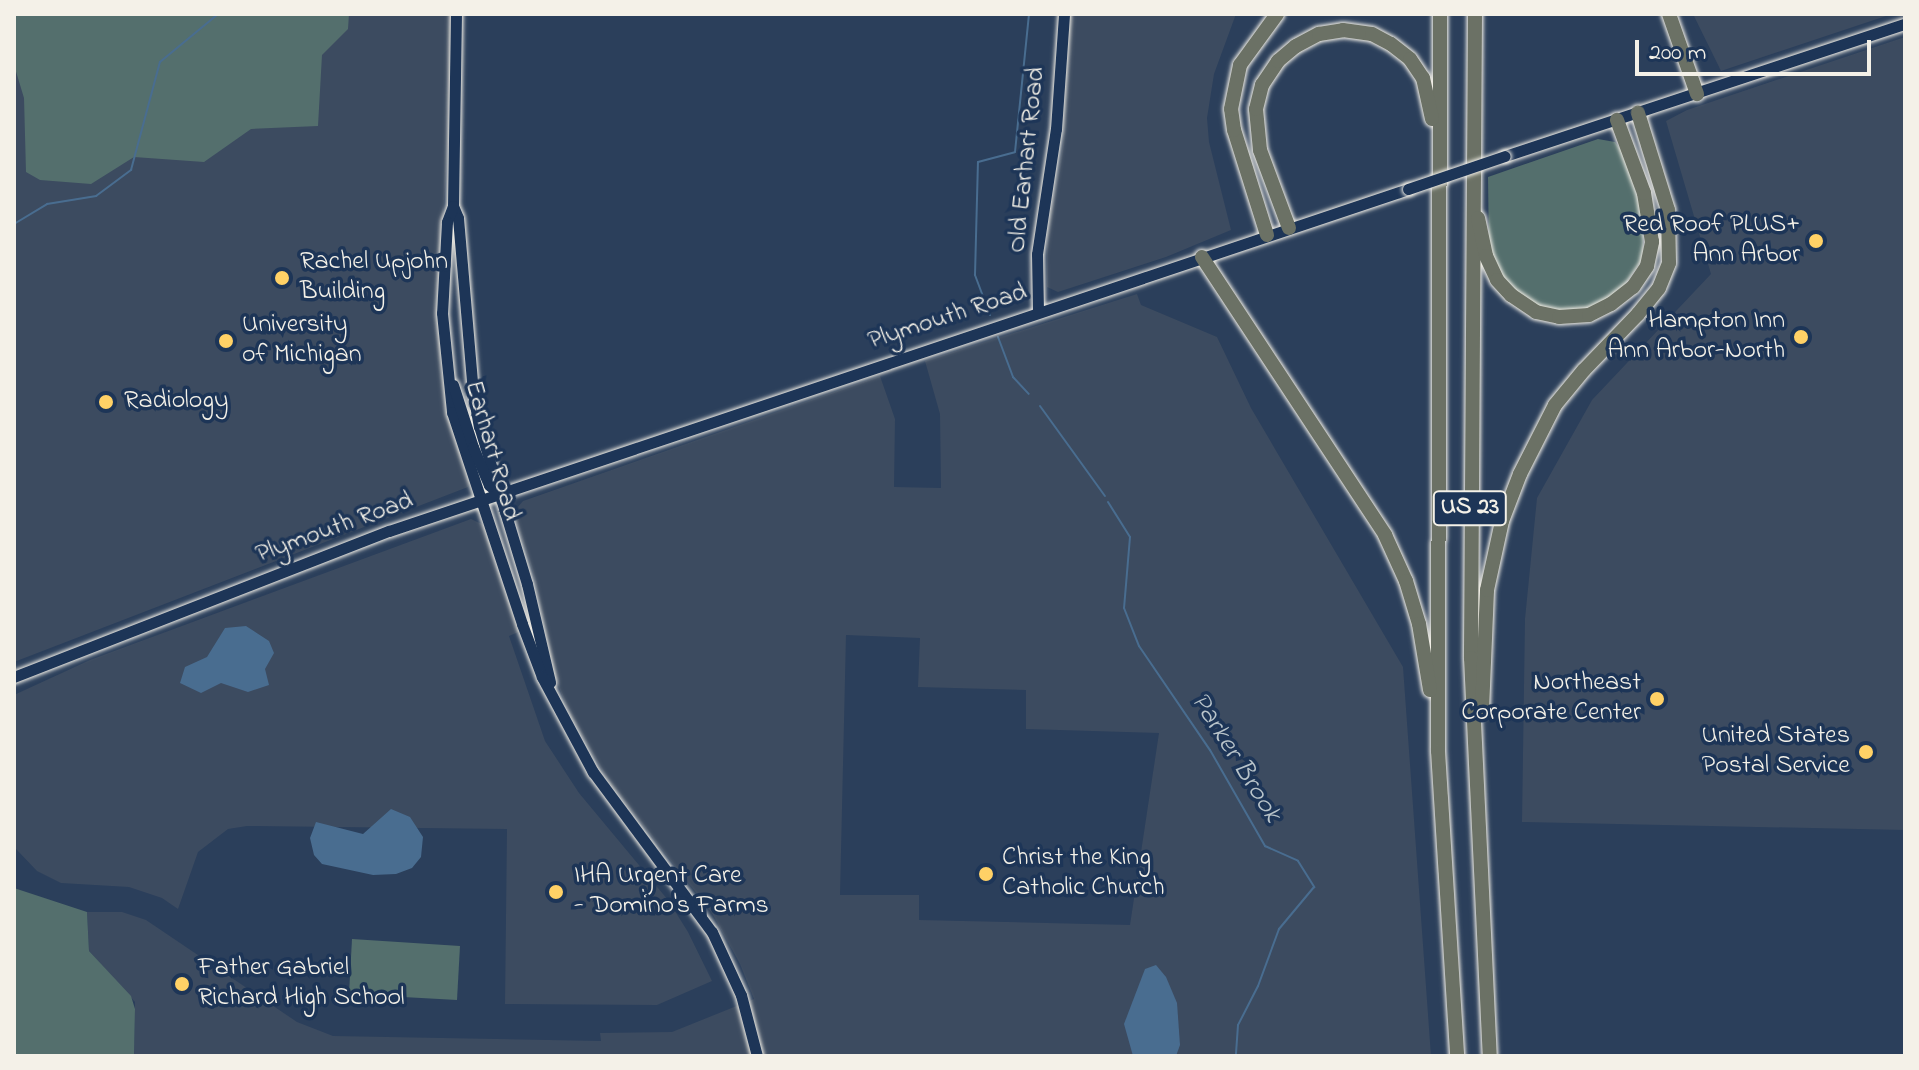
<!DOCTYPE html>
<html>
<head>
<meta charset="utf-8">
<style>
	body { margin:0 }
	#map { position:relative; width:1919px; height:1070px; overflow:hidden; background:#2b3f5b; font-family:"Indie Flower",sans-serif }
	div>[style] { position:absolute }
	.built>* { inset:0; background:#3c4b60 }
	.green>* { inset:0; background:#546f6d }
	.water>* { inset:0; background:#496d90 }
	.stream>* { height:2px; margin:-1px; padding:0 1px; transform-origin:1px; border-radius:1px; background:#496d90 }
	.roads { filter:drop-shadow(0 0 2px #f4f1e8) drop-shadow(0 0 2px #f4f1e8) }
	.secondary>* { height:11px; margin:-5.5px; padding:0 5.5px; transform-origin:5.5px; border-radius:5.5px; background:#1d3557 }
	.highway>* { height:14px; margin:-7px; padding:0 7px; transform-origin:7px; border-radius:7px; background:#6b7165 }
	.bridges { filter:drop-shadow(0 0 2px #f4f1e8) drop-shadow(0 0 2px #f4f1e8) }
	.secondary-bridge>* { height:11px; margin:-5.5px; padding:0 5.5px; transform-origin:5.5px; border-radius:5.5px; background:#1d3557 }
	.dots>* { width:22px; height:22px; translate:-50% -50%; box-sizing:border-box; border:4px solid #1d3557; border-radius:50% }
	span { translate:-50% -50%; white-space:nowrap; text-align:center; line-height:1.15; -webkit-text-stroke:7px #1d3557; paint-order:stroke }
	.shield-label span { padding:2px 6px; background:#1d3557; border:2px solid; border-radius:6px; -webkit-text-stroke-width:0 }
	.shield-label { font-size:24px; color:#f4f1e8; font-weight:700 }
	.street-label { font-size:26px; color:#f4f1e8 }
	.poi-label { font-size:26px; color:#f4f1e8 }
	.right { translate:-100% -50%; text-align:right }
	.left { translate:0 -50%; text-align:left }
	.water-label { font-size:28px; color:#b8c3c9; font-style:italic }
	.frame { position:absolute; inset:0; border:16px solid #f4f1e8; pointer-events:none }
	.scale { position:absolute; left:1635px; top:40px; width:236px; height:36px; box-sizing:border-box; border:4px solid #f4f1e8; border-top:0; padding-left:10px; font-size:24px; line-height:28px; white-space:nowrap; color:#f4f1e8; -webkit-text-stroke:6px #1d3557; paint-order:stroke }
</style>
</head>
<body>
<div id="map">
	<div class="built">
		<div style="clip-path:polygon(14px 14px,453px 14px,450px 114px,437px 300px,441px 372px,470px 479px,468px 487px,14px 662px)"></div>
		<div style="clip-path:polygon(1070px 14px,1236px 14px,1214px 74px,1207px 118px,1209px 142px,1231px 230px,1166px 257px,1058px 292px,1047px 287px,1047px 234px,1063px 145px)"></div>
		<div style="clip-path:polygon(1693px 14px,1892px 14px,1721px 71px)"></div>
		<div style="clip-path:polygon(1905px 37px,1905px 830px,1522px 822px,1525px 619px,1537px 498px,1592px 400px,1711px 274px,1666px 121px,1687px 110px)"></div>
		<div style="clip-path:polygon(evenodd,1137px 294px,1141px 305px,1217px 337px,1251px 408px,1403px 667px,1431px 1056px,134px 1056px,135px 1002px,89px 951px,87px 912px,122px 912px,146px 920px,297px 1022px,333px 1036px,601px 1041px,600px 1033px,672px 1032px,754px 999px,740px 964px,712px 913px,609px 782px,569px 713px,554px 674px,533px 572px,516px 521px,517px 508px,523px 501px,880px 376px,895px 419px,894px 487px,941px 488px,940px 414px,925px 361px,1137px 294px,846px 635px,920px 638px,918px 687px,1026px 690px,1026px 729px,1159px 733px,1130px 925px,919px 920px,919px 895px,840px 895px,846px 635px)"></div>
		<div style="clip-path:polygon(471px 519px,484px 525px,521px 631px,509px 636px,545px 741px,579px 793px,668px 900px,688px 932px,712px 981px,657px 1005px,505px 1004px,507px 829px,247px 826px,228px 829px,198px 852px,178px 909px,162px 898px,129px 887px,61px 883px,37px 871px,16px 849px,14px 695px,90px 660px)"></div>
	</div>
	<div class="green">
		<div style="clip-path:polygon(14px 14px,349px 14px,348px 29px,322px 55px,318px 126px,251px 129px,204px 162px,134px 157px,91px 184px,40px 180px,26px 172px,24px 98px,14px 65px)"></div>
		<div style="clip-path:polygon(1598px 139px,1615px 142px,1623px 153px,1643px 214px,1643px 258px,1617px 296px,1589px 308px,1562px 312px,1539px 307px,1503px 282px,1489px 251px,1488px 177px)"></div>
		<div style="clip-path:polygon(14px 888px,87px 912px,89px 951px,131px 996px,135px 1009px,134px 1056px,14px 1056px)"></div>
		<div style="clip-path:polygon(352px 939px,460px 946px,457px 1000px,349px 994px)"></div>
	</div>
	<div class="water">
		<div style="clip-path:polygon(246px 626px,269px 641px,274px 653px,265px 669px,269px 685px,248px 692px,221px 683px,201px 693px,180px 683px,185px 667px,207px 657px,225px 628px)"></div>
		<div style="clip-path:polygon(391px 809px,410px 817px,423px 837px,421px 857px,412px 868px,396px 874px,373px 875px,322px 864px,314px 855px,310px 838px,316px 822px,363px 834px)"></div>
		<div style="clip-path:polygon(1156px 965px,1166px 977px,1177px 1003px,1180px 1045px,1176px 1056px,1133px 1056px,1124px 1024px,1145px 969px)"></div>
	</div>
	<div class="stream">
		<div style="left:14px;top:224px;width:39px;rotate:-31deg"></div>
		<div style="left:47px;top:204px;width:50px;rotate:-9.3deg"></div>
		<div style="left:96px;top:196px;width:44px;rotate:-36.6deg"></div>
		<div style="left:131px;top:170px;width:112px;rotate:-75deg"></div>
		<div style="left:160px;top:62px;width:75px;rotate:-39.6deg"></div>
		<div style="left:990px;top:315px;width:43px;rotate:-110.6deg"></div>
		<div style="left:975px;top:275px;width:113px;rotate:-88.5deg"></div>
		<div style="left:978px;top:162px;width:38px;rotate:-15deg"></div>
		<div style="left:1015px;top:152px;width:139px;rotate:-84.2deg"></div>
		<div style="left:998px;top:337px;width:43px;rotate:69.4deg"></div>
		<div style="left:1013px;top:377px;width:23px;rotate:47deg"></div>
		<div style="left:1040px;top:406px;width:111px;rotate:54.2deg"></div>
		<div style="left:1108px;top:502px;width:41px;rotate:57.8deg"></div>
		<div style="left:1130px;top:537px;width:71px;rotate:94.8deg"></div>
		<div style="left:1124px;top:608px;width:41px;rotate:68.5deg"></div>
		<div style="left:1139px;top:646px;width:126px;rotate:55.7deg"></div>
		<div style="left:1210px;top:750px;width:111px;rotate:60.2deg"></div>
		<div style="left:1265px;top:846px;width:36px;rotate:24deg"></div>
		<div style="left:1298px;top:861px;width:31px;rotate:58deg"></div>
		<div style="left:1314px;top:887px;width:55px;rotate:129.8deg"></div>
		<div style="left:1279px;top:929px;width:61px;rotate:110.2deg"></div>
		<div style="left:1258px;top:986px;width:44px;rotate:117.1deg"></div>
		<div style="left:1238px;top:1025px;width:31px;rotate:94deg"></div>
	</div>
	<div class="roads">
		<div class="secondary">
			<div style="left:456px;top:14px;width:192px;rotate:90.9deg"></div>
			<div style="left:453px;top:206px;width:13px;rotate:67deg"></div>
			<div style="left:458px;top:218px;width:176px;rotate:85.1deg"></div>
			<div style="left:473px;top:393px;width:34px;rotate:80deg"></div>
			<div style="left:479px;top:426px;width:165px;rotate:73.1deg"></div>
			<div style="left:527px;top:584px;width:101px;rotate:76.8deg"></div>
			<div style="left:1505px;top:156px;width:421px;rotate:-18.3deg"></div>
			<div style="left:453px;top:206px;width:17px;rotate:111deg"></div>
			<div style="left:447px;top:222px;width:91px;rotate:93.1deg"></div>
			<div style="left:442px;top:313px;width:100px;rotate:84.2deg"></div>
			<div style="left:452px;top:412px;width:223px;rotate:71.7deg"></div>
			<div style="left:522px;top:624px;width:57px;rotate:69.3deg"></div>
			<div style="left:542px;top:677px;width:108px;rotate:61.8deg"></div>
			<div style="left:593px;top:772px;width:199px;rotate:53.4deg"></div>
			<div style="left:712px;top:932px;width:69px;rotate:65.3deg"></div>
			<div style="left:741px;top:995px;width:63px;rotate:75.3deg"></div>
			<div style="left:1038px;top:311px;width:57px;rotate:-91deg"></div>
			<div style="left:1037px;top:254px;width:126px;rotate:-81.4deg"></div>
			<div style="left:1056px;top:129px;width:115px;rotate:-86deg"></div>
			<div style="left:453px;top:385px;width:65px;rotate:72.1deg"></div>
			<div style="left:473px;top:447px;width:41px;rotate:67.2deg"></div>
			<div style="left:489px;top:485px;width:9px;rotate:41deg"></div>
			<div style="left:14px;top:677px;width:402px;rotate:-21.3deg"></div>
			<div style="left:389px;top:531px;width:1075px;rotate:-18.55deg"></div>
		</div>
		<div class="highway">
			<div style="left:1440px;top:14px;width:737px;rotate:90.16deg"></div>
			<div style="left:1438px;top:751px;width:306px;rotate:86.4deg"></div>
			<div style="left:1475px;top:14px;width:644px;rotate:90.36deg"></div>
			<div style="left:1471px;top:658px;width:398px;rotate:87.3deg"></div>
			<div style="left:1669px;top:14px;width:85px;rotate:70.7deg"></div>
			<div style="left:1478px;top:218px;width:39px;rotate:78deg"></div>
			<div style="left:1486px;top:256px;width:26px;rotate:65deg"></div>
			<div style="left:1497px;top:280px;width:21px;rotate:47deg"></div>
			<div style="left:1511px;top:295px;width:30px;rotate:34deg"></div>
			<div style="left:1536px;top:312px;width:24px;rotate:12deg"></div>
			<div style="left:1559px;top:317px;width:30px;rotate:-4deg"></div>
			<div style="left:1589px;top:315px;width:25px;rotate:-27deg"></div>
			<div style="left:1611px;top:304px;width:28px;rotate:-38deg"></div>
			<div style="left:1633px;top:287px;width:25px;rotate:-56deg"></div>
			<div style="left:1647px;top:266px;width:25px;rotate:-78deg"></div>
			<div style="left:1652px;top:242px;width:50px;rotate:-99.3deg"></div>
			<div style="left:1644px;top:193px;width:78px;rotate:-110.3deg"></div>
			<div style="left:1289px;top:228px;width:83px;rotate:-110.4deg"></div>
			<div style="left:1260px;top:150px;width:41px;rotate:-95.6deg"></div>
			<div style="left:1256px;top:109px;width:25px;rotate:-76deg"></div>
			<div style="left:1262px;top:85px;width:29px;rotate:-56deg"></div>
			<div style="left:1278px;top:61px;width:23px;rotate:-40deg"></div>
			<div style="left:1296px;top:46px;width:26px;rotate:-28deg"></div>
			<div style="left:1319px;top:34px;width:24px;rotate:-9deg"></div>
			<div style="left:1343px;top:30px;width:29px;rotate:8deg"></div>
			<div style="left:1372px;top:34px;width:21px;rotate:28deg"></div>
			<div style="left:1391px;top:44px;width:24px;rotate:38deg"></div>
			<div style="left:1410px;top:59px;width:23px;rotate:56deg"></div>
			<div style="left:1423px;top:78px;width:42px;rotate:77.6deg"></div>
			<div style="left:1267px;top:235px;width:110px;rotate:-107.4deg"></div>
			<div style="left:1234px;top:130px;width:21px;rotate:-98deg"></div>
			<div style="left:1231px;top:109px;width:45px;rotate:-78.4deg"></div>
			<div style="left:1240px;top:65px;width:63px;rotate:-54deg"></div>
			<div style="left:1202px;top:257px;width:333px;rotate:56.6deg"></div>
			<div style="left:1385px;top:535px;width:51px;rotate:65.5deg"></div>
			<div style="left:1406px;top:581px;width:45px;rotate:73.2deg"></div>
			<div style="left:1419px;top:624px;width:67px;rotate:80.5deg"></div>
			<div style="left:1482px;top:710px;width:120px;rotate:-87.6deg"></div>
			<div style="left:1487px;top:590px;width:71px;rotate:-77.7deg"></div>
			<div style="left:1502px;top:521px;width:50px;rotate:-69deg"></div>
			<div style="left:1520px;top:474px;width:77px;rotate:-63.1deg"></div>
			<div style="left:1555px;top:405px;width:45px;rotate:-50.4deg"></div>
			<div style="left:1584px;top:370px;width:78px;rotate:-46deg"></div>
			<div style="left:1638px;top:314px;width:33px;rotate:-51deg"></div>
			<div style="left:1659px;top:288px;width:27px;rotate:-68deg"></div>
			<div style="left:1669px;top:263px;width:53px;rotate:-91.1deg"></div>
			<div style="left:1668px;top:210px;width:102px;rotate:-107.2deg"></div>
		</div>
	</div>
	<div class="bridges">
		<div class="secondary-bridge">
			<div style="left:1408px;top:189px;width:102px;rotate:-18.8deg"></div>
		</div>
	</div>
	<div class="dots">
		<div style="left:1816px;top:241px;background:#ffd166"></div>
		<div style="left:282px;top:278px;background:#ffd166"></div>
		<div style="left:1801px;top:337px;background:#ffd166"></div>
		<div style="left:226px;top:341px;background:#ffd166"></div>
		<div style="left:106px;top:402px;background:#ffd166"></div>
		<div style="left:1657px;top:699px;background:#ffd166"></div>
		<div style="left:1866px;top:752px;background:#ffd166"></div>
		<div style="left:986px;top:874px;background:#ffd166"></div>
		<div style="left:556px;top:892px;background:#ffd166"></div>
		<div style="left:182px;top:984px;background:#ffd166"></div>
	</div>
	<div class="shield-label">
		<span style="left:1470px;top:508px">US 23</span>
	</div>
	<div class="street-label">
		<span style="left:1028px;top:160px;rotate:-84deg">Old Earhart Road</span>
		<span style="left:948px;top:318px;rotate:-18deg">Plymouth Road</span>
		<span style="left:491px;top:451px;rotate:74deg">Earhart Road</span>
		<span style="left:335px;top:529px;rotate:-20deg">Plymouth Road</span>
	</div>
	<div class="poi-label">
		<span class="right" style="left:1800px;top:241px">Red Roof PLUS+<br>Ann Arbor</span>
		<span class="left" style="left:300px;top:278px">Rachel Upjohn<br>Building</span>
		<span class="right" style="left:1785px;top:337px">Hampton Inn<br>Ann Arbor-North</span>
		<span class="left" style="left:242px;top:341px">University<br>of Michigan</span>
		<span class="left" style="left:124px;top:402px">Radiology</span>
		<span class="right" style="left:1641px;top:699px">Northeast<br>Corporate Center</span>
		<span class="right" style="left:1850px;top:752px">United States<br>Postal Service</span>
		<span class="left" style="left:1002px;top:874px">Christ the King<br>Catholic Church</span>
		<span class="left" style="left:574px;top:892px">IHA Urgent Care<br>- Domino's Farms</span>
		<span class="left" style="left:198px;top:984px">Father Gabriel<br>Richard High School</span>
	</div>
	<div class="water-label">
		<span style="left:1235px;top:758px;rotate:58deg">Parker Brook</span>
	</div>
	<div class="frame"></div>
	<div class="scale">200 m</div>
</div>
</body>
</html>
